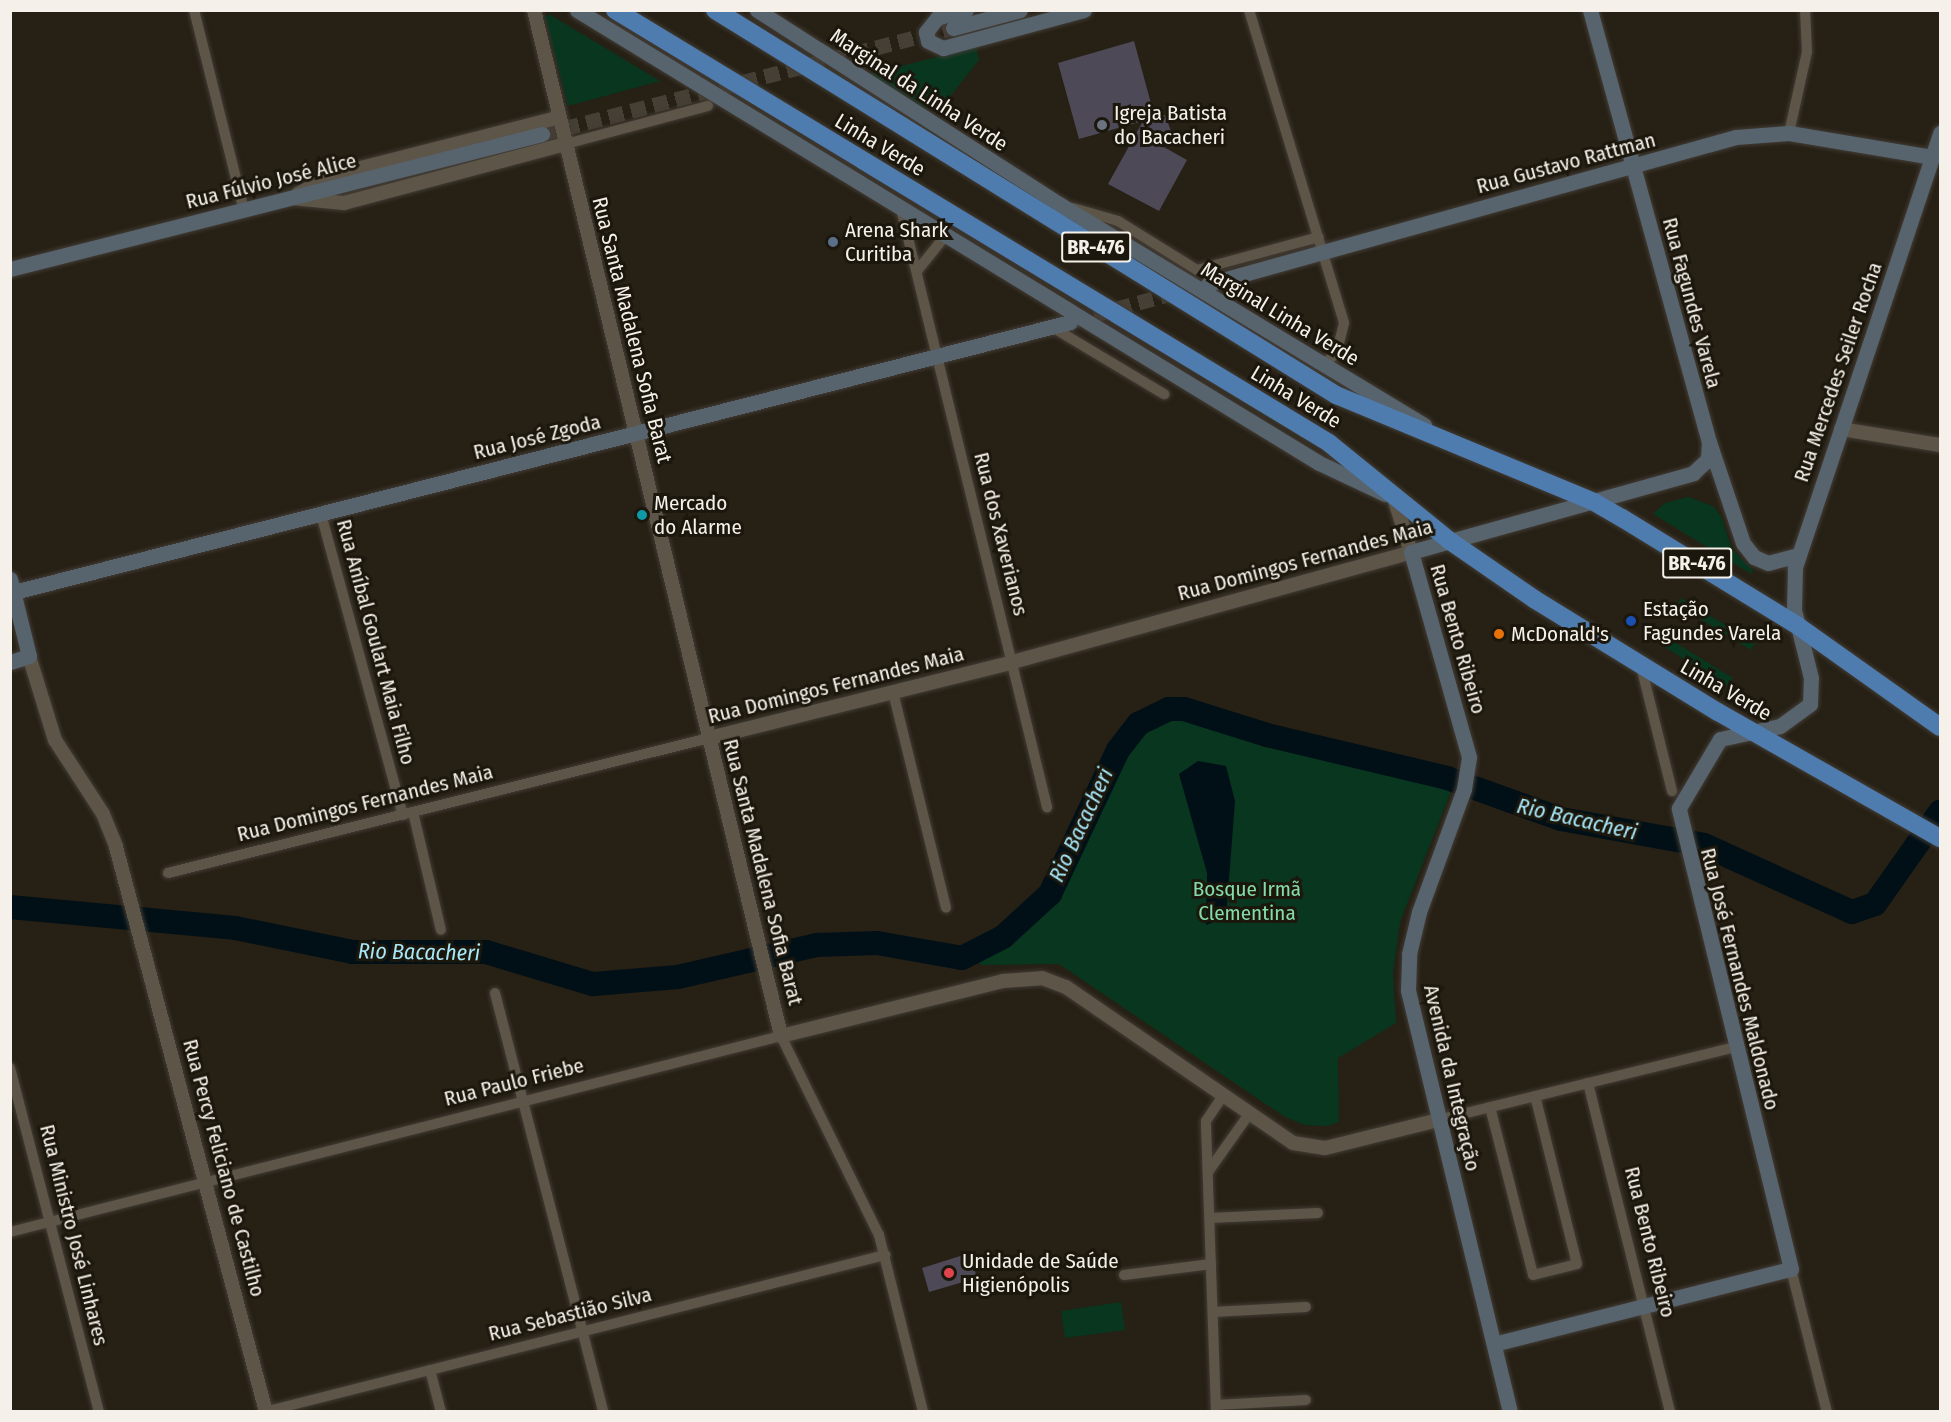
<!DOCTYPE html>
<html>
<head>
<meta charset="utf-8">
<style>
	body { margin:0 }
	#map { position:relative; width:1951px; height:1422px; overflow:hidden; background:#262015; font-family:"Fira Sans Condensed",sans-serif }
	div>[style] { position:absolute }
	.green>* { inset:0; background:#08361f }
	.water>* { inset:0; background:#001016 }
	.river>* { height:24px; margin:-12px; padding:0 12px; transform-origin:12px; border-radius:12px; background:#001016 }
	.building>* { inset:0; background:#4e4956 }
	.secondary-tunnel>* { height:15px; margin-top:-7.5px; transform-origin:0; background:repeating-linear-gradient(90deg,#453f35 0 15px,transparent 0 23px) }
	.roads { filter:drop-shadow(0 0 2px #423c35) drop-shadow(0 0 2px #423c35) }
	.minor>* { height:10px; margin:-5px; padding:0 5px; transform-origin:5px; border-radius:5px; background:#5c5548 }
	.tertiary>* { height:14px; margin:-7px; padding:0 7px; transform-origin:7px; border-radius:7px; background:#5c5548 }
	.secondary>* { height:15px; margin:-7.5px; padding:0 7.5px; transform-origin:7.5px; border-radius:7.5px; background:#57646e }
	.trunk>* { height:18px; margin:-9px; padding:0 9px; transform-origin:9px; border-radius:9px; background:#4e7cae }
	.dots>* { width:16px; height:16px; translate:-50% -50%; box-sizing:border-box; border:3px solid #1c170c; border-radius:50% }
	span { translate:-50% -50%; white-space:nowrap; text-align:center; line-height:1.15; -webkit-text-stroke:6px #1c170c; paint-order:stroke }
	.shield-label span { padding:2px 4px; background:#1c170c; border:2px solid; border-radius:4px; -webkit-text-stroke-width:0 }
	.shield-label { font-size:20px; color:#f5f1ea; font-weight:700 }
	.street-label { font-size:21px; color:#f5f1ea }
	.poi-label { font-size:21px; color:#f5f1ea }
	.left { translate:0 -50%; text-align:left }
	.park-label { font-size:21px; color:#83dca7 }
	.water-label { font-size:22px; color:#a7e7f8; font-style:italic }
	.frame { position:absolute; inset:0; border:12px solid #f5f1ea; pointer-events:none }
</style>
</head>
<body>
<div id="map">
	<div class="green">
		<div style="clip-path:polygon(549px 14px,660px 81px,568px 106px,545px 17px)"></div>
		<div style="clip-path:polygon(976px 47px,979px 60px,941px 108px,926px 108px,870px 74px)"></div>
		<div style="clip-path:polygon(1688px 497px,1713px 506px,1721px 516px,1732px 549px,1753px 570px,1751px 574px,1653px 514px,1665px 503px)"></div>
		<div style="clip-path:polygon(1681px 598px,1755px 643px,1751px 650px,1677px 605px)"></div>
		<div style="clip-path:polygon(1658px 632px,1733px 678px,1728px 686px,1653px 640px)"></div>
		<div style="clip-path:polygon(1179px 718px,1267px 747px,1452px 789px,1400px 922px,1393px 974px,1396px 1023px,1338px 1058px,1339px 1122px,1328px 1126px,1305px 1125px,1285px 1117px,1059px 964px,982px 965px,969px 956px,1003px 939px,1051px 895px,1109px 781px,1142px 733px)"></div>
		<div style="clip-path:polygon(1121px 1302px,1125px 1330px,1065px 1338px,1061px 1311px)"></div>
	</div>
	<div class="water">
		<div style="clip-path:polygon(1198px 761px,1226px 766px,1235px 801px,1226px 918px,1206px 925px,1207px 873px,1179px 774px)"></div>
	</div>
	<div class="river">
		<div style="left:10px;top:907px;width:226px;rotate:5.3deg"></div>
		<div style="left:235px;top:928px;width:120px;rotate:11.5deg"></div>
		<div style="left:353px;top:952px;width:133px"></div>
		<div style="left:486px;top:952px;width:112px;rotate:16.7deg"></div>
		<div style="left:593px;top:984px;width:85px;rotate:-4.7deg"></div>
		<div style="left:678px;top:977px;width:143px;rotate:-13deg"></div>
		<div style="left:817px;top:945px;width:60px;rotate:-1.9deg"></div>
		<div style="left:877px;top:943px;width:86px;rotate:10deg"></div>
		<div style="left:962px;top:958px;width:46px;rotate:-27.1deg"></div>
		<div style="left:1003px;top:937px;width:64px;rotate:-42.5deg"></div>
		<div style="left:1050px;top:894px;width:159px;rotate:-64.7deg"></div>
		<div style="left:1118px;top:750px;width:33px;rotate:-52deg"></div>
		<div style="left:1138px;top:724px;width:34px;rotate:-26deg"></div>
		<div style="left:1169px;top:709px;width:15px"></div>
		<div style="left:1184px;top:709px;width:87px;rotate:17.4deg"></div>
		<div style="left:1267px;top:735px;width:185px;rotate:13.4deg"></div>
		<div style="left:1447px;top:778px;width:121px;rotate:19.8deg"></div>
		<div style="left:1561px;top:819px;width:145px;rotate:10.3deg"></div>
		<div style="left:1704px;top:845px;width:162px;rotate:24.4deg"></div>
		<div style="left:1852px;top:912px;width:24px;rotate:-19deg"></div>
		<div style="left:1875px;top:904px;width:113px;rotate:-54.8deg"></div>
	</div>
	<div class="building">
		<div style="clip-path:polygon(1134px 41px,1155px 118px,1165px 115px,1171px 131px,1162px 146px,1187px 160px,1159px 211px,1108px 184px,1143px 121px,1079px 139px,1058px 63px)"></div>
		<div style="clip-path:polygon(970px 1253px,977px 1278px,929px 1292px,922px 1268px)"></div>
	</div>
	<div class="secondary-tunnel">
		<div style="left:542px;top:134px;width:424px;rotate:-14.5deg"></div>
		<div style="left:1072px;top:321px;width:138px;rotate:-15.5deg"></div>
	</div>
	<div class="roads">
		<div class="minor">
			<div style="left:194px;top:10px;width:206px;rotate:76deg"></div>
			<div style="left:1249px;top:10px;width:327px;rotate:73.1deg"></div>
			<div style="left:1344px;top:323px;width:32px;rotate:104deg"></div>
			<div style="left:1336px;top:354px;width:18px;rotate:142deg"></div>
			<div style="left:1789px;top:133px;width:83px;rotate:-77.5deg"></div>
			<div style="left:1807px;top:52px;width:42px;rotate:-92.7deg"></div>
			<div style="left:566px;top:144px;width:147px;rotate:-15deg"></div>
			<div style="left:1073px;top:208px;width:47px;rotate:16.1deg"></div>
			<div style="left:1118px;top:221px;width:93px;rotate:31.8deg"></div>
			<div style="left:1197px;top:270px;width:126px;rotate:-15.1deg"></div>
			<div style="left:901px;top:209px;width:616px;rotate:76.28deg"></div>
			<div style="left:917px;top:271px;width:46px;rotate:-51.1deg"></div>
			<div style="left:1052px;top:327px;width:131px;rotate:30.9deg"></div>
			<div style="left:321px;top:514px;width:312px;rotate:74.8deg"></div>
			<div style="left:1641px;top:666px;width:129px;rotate:76.1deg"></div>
			<div style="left:893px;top:692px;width:222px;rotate:76.2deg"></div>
			<div style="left:413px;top:812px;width:121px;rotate:76.7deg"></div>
			<div style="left:168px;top:873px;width:558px;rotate:-14.01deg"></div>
			<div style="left:495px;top:993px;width:433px;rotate:75.5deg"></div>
			<div style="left:10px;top:1068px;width:355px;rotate:75.5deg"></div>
			<div style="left:1588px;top:1083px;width:339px;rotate:76deg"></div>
			<div style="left:1490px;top:1107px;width:173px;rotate:75.6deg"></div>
			<div style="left:1533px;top:1275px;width:45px;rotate:-14deg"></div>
			<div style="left:1577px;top:1264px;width:173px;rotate:-104deg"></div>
			<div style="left:1438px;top:1120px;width:306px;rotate:-13.8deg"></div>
			<div style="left:1208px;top:1172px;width:71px;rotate:-54.7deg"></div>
			<div style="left:1210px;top:1218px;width:108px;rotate:-2.7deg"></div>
			<div style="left:10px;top:1232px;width:796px;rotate:-14.26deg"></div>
			<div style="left:781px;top:1036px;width:222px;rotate:63.8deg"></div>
			<div style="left:879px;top:1235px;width:182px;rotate:76deg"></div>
			<div style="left:1791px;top:1269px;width:147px;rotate:75.9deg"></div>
			<div style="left:1124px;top:1275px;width:88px;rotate:-7.2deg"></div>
			<div style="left:1213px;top:1312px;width:93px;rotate:-3.1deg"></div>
			<div style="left:430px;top:1370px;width:43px;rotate:75.3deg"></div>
			<div style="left:1216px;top:1405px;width:90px;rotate:-3.2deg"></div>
			<div style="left:264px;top:1412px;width:641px;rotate:-14.19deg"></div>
			<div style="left:1216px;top:1412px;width:291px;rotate:-92deg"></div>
			<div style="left:1206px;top:1121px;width:30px;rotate:-56deg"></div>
		</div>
		<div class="tertiary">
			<div style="left:534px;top:10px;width:1055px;rotate:76.46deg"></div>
			<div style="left:781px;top:1036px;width:229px;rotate:-13.9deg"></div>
			<div style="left:1003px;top:981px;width:39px;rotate:-4deg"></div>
			<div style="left:1042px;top:978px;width:26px;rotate:21deg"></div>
			<div style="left:1066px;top:987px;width:275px;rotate:34.5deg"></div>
			<div style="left:1293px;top:1143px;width:32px;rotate:9deg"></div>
			<div style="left:1325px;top:1148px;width:116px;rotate:-13.9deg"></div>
			<div style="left:298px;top:194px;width:40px;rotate:-28deg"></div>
			<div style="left:333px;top:175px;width:234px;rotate:-14.3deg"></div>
			<div style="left:292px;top:198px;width:52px;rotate:5.5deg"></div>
			<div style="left:344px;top:203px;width:230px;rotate:-14.9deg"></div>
			<div style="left:1841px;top:429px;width:100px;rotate:9.2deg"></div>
			<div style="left:29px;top:656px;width:88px;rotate:72.8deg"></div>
			<div style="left:55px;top:740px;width:88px;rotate:57deg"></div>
			<div style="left:103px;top:814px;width:35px;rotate:68deg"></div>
			<div style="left:116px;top:847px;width:585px;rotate:75.13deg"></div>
			<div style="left:709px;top:738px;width:313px;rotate:-14deg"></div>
			<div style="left:1013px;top:662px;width:413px;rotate:-15.4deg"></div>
			<div style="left:1411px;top:552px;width:57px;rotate:-107.5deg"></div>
		</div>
		<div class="secondary">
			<div style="left:577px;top:10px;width:869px;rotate:31.4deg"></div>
			<div style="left:1319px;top:463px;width:73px;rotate:25.2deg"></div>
			<div style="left:757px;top:10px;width:359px;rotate:32.7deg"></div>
			<div style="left:1059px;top:204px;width:427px;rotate:31.2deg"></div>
			<div style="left:966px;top:10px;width:30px;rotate:165deg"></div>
			<div style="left:937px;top:18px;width:18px;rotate:128deg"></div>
			<div style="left:926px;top:32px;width:9px;rotate:77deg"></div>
			<div style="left:928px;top:41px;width:17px;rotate:25deg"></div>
			<div style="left:943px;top:48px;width:146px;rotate:-15.1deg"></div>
			<div style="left:1590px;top:10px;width:448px;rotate:74.6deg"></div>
			<div style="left:1709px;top:442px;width:107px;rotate:71.4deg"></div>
			<div style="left:1743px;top:543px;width:18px;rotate:52deg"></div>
			<div style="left:1754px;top:557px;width:15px;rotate:23deg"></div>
			<div style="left:1768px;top:563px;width:31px;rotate:-15deg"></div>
			<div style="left:953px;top:28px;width:69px;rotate:-15deg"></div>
			<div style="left:10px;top:269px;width:549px;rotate:-14.24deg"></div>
			<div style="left:1208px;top:284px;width:548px;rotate:-15.56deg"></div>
			<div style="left:1736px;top:137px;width:53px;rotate:-4.3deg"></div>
			<div style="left:1789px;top:133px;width:146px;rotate:9.5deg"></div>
			<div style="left:10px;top:579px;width:79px;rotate:76.1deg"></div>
			<div style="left:29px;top:656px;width:20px;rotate:162deg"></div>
			<div style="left:14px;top:592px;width:1090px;rotate:-14.34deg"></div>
			<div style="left:1494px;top:1344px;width:306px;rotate:-14.2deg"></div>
			<div style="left:1791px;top:1269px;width:474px;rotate:-103.7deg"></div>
			<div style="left:1679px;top:808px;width:80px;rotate:-59.3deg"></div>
			<div style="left:1720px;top:739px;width:61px;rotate:-12.2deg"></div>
			<div style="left:1780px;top:726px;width:37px;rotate:-36deg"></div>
			<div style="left:1810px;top:704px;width:26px;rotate:-88deg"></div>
			<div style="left:1811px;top:678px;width:70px;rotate:-104deg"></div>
			<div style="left:1794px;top:610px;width:43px;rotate:-88.7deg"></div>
			<div style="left:1795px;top:567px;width:458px;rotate:-71.5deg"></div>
			<div style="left:1510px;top:1412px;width:434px;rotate:-103.6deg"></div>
			<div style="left:1408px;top:990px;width:36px;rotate:-88deg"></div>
			<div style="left:1409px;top:954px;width:43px;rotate:-76.6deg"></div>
			<div style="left:1419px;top:912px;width:131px;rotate:-69.9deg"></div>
			<div style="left:1464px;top:789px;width:32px;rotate:-81deg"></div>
			<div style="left:1469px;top:757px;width:213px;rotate:-105.8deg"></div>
			<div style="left:1411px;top:552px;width:293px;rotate:-15.6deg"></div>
			<div style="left:1693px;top:473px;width:21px;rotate:-43deg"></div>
			<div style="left:1708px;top:459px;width:17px;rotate:-87deg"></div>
		</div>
		<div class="trunk">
			<div style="left:615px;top:10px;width:835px;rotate:31.23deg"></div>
			<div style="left:1329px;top:443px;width:156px;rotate:39deg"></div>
			<div style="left:1450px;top:541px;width:102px;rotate:34.6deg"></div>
			<div style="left:1534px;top:599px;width:216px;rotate:31.6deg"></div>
			<div style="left:1718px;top:712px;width:255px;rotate:29.6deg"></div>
			<div style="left:715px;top:10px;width:731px;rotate:31.8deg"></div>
			<div style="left:1336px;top:395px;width:279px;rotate:22.5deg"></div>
			<div style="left:1594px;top:502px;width:32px;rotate:30deg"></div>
			<div style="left:1622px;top:518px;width:206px;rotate:31.5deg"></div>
			<div style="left:1798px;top:626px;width:174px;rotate:35.4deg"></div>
		</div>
	</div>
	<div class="dots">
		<div style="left:1102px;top:125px;background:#6b7280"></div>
		<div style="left:833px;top:242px;background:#5c6f8a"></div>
		<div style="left:642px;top:515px;background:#0f9aa8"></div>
		<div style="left:1631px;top:621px;background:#1a4fb4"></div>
		<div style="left:1499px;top:634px;background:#e8710a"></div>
		<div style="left:949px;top:1273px;background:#e0444e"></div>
	</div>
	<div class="shield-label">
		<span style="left:1096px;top:247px">BR-476</span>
		<span style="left:1697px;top:563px">BR-476</span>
	</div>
	<div class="street-label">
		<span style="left:919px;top:90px;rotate:33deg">Marginal da Linha Verde</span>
		<span style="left:880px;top:145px;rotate:31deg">Linha Verde</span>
		<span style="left:1566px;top:163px;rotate:-15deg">Rua Gustavo Rattman</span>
		<span style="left:271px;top:181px;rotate:-14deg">Rua Fúlvio José Alice</span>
		<span style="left:1692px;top:303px;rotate:75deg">Rua Fagundes Varela</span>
		<span style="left:1280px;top:314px;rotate:31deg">Marginal Linha Verde</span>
		<span style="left:632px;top:330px;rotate:76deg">Rua Santa Madalena Sofia Barat</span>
		<span style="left:1838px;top:372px;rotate:-71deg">Rua Mercedes Seiler Rocha</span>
		<span style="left:1296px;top:397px;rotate:31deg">Linha Verde</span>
		<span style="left:537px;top:437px;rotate:-14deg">Rua José Zgoda</span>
		<span style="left:1001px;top:534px;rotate:76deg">Rua dos Xaverianos</span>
		<span style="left:1305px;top:560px;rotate:-15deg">Rua Domingos Fernandes Maia</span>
		<span style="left:1458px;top:639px;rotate:74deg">Rua Bento Ribeiro</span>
		<span style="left:376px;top:642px;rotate:75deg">Rua Aníbal Goulart Maia Filho</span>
		<span style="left:836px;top:685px;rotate:-14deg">Rua Domingos Fernandes Maia</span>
		<span style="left:1726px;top:690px;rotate:30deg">Linha Verde</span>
		<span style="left:365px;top:803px;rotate:-14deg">Rua Domingos Fernandes Maia</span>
		<span style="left:763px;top:872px;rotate:76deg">Rua Santa Madalena Sofia Barat</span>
		<span style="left:1740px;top:979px;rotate:76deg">Rua José Fernandes Maldonado</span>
		<span style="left:1452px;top:1078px;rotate:77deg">Avenida da Integração</span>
		<span style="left:514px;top:1082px;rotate:-14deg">Rua Paulo Friebe</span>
		<span style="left:224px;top:1168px;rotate:75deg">Rua Percy Feliciano de Castilho</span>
		<span style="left:74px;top:1235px;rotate:76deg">Rua Ministro José Linhares</span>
		<span style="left:1650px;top:1242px;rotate:76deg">Rua Bento Ribeiro</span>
		<span style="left:570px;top:1314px;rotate:-14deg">Rua Sebastião Silva</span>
	</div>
	<div class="poi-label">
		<span class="left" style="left:1114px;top:125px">Igreja Batista<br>do Bacacheri</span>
		<span class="left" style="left:845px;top:242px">Arena Shark<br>Curitiba</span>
		<span class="left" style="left:654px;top:515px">Mercado<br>do Alarme</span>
		<span class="left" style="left:1643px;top:621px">Estação<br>Fagundes Varela</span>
		<span class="left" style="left:1511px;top:634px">McDonald's</span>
		<span class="left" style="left:962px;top:1273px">Unidade de Saúde<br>Higienópolis</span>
	</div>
	<div class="park-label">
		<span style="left:1247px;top:901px">Bosque Irmã<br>Clementina</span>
	</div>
	<div class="water-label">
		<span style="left:1577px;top:819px;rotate:13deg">Rio Bacacheri</span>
		<span style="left:1081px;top:825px;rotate:-65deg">Rio Bacacheri</span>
		<span style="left:419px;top:952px;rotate:1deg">Rio Bacacheri</span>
	</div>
	<div class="frame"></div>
</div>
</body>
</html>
